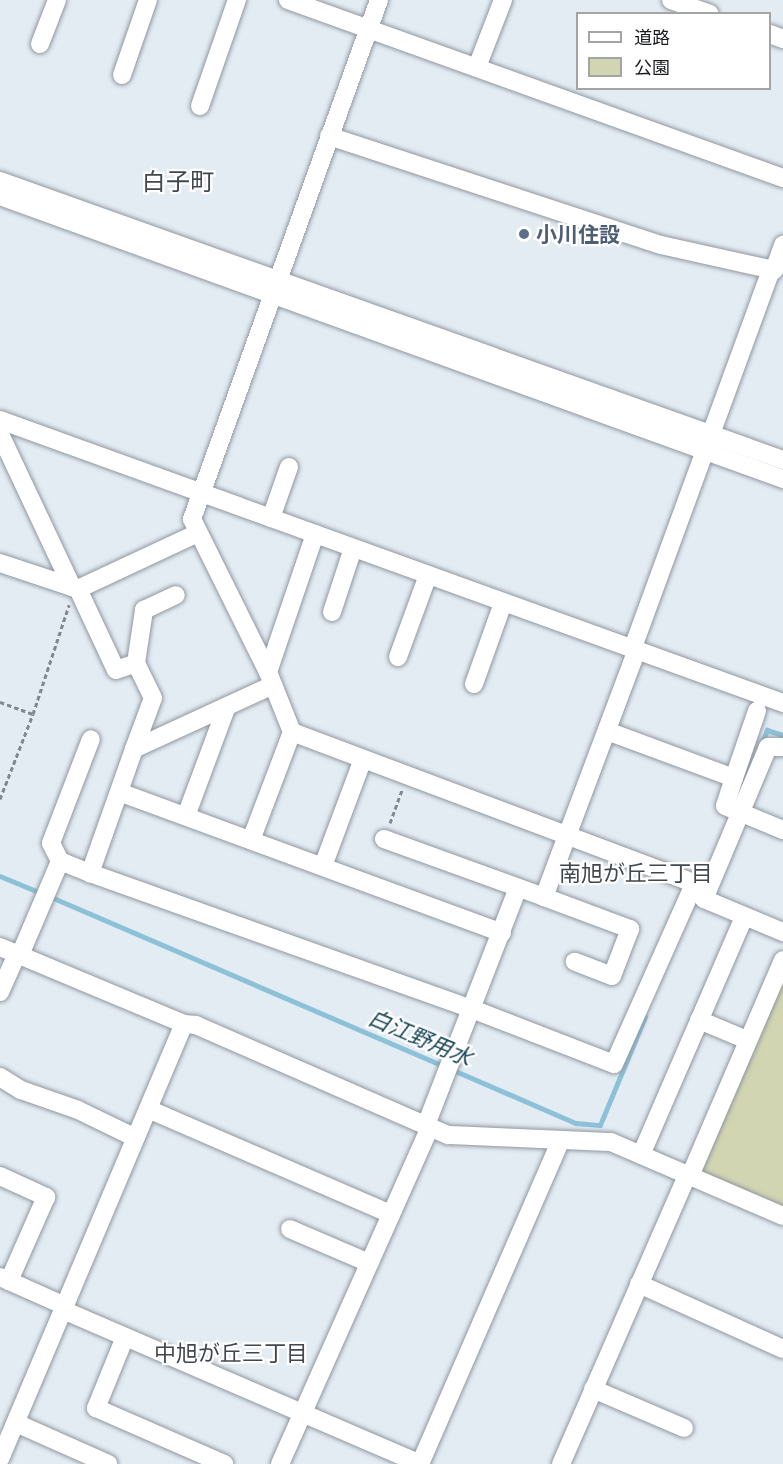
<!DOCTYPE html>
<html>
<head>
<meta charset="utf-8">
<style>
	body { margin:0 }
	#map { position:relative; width:783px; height:1464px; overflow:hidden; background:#e3ebf3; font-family:"Titillium Web","Noto Sans JP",sans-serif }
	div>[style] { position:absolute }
	.green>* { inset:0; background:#d2d5b2 }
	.stream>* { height:4.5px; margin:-2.25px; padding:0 2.25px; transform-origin:2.25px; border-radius:2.25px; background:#8cc1d8 }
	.path>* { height:3px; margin-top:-1.5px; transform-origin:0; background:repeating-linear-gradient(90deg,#83888e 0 4.5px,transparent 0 7.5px) }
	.roads { filter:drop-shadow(0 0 2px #90979f) drop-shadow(0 0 2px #90979f) }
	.minor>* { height:18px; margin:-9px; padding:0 9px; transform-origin:9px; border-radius:9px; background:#fff }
	.dots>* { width:16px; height:16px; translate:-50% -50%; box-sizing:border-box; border:3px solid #fff; border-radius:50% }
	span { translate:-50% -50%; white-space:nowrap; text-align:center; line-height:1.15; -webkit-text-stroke:4.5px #fff; paint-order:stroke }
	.service-label { font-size:21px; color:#4e5e75; font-weight:700 }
	.left { translate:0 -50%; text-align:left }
	.neighbourhood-label { font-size:22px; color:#40474d }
	.water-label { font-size:22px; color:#184657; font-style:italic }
	.quarter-label { font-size:24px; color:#40474d }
	.legend { position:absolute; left:576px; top:12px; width:195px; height:78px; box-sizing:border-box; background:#fff; border:2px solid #a3a4a5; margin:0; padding:8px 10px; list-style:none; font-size:18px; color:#181b1e }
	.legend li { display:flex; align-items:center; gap:12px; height:30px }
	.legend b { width:30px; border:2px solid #a3a4a5 }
</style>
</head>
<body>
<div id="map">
	<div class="green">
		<div style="clip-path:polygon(783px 973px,783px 1211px,700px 1175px)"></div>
	</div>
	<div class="stream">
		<div style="left:761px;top:745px;width:16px;rotate:-68deg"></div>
		<div style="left:767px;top:730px;width:17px;rotate:17deg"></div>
		<div style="left:0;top:876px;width:44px;rotate:22.5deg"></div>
		<div style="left:49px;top:896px;width:430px;rotate:23.3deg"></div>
		<div style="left:451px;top:1069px;width:136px;rotate:23.4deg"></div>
		<div style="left:576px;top:1123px;width:24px;rotate:5deg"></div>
		<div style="left:600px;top:1125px;width:117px;rotate:-67.4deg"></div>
	</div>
	<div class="path">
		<div style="left:0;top:702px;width:35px;rotate:20deg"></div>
		<div style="left:0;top:799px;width:91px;rotate:-68.8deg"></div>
		<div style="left:33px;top:714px;width:115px;rotate:-71.7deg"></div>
		<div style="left:390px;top:823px;width:35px;rotate:-70deg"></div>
	</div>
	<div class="roads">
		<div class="minor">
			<div style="left:288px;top:0;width:526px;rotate:19.78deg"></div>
			<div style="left:379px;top:0;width:552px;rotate:109.81deg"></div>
			<div style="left:192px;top:519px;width:171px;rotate:63.6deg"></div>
			<div style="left:268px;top:672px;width:65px;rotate:68.2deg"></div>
			<div style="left:292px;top:732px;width:444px;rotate:20.6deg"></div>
			<div style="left:671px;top:0;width:41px;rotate:19.7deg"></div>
			<div style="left:770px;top:34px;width:14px;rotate:21deg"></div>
			<div style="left:40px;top:44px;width:47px;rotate:-68.9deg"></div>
			<div style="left:477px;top:67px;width:72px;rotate:-68.8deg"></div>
			<div style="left:122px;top:75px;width:79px;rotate:-70.9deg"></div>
			<div style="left:200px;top:106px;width:112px;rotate:-70.8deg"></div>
			<div style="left:329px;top:136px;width:349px;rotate:18.2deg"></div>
			<div style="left:661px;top:245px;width:116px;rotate:12.5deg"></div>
			<div style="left:774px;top:270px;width:27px;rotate:-70deg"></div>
			<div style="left:0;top:181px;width:831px;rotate:19.61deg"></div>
			<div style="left:0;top:196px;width:833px;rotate:19.87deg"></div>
			<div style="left:0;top:420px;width:833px;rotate:19.87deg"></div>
			<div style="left:0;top:434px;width:169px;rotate:64.8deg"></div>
			<div style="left:271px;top:518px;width:54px;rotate:-70.6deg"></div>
			<div style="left:0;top:563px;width:82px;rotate:18.4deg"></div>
			<div style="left:78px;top:589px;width:132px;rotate:-25deg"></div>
			<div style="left:78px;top:589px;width:89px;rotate:64.9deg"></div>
			<div style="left:116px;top:670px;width:21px;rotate:-19deg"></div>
			<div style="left:332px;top:612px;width:67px;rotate:-71.8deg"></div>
			<div style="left:632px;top:650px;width:405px;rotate:-69.9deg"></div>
			<div style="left:398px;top:657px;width:87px;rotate:-69.9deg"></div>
			<div style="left:268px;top:672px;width:146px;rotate:-71.2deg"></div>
			<div style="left:474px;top:684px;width:86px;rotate:-70.3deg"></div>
			<div style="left:273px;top:685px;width:153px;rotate:155.3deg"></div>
			<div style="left:134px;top:749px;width:132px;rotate:109.5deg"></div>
			<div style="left:90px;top:873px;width:405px;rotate:19.6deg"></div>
			<div style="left:472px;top:1009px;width:152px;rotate:21.2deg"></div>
			<div style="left:614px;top:1064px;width:199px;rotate:-66deg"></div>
			<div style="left:607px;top:731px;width:135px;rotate:20.3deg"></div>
			<div style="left:734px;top:778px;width:29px;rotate:108deg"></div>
			<div style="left:725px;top:806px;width:63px;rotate:22.5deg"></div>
			<div style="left:783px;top:747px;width:15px;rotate:180deg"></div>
			<div style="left:768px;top:747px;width:165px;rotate:112.8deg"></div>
			<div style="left:704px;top:899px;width:86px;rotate:22.7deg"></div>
			<div style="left:134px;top:749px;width:54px;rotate:-69.6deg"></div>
			<div style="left:153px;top:698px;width:39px;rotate:-116deg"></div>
			<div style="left:136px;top:663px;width:54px;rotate:-81.4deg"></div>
			<div style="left:144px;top:610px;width:35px;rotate:-25deg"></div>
			<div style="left:734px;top:778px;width:71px;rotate:-71.1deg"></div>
			<div style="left:119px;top:792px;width:408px;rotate:20.2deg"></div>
			<div style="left:186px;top:816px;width:117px;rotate:-69.6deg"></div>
			<div style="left:384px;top:839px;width:170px;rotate:19.9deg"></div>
			<div style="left:544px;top:897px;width:262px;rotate:-69.4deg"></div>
			<div style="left:251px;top:840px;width:116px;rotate:-69.2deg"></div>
			<div style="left:60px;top:861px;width:20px;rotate:-117deg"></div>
			<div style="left:51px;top:843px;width:111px;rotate:-69deg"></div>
			<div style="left:323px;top:866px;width:114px;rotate:-69.5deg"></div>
			<div style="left:544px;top:897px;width:92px;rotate:20.4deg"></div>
			<div style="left:630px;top:929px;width:50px;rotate:111deg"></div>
			<div style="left:612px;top:976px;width:40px;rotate:-159deg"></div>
			<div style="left:0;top:947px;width:199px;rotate:22.7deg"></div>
			<div style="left:184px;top:1024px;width:12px;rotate:5deg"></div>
			<div style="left:196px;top:1025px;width:275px;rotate:23.6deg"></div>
			<div style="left:448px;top:1135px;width:163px;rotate:2.5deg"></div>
			<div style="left:611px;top:1142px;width:187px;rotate:23.3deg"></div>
			<div style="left:20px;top:955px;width:102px;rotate:-66.9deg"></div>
			<div style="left:60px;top:861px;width:32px;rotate:22deg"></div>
			<div style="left:0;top:992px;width:42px;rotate:-65.9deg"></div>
			<div style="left:699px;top:1020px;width:52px;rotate:22.6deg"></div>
			<div style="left:0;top:1077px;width:25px;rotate:32deg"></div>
			<div style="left:21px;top:1090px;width:60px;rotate:19.3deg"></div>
			<div style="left:78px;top:1110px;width:64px;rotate:25.8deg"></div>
			<div style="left:148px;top:1109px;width:265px;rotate:23.4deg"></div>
			<div style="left:426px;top:1125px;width:254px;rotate:-68.8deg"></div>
			<div style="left:641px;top:1155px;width:259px;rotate:-66.6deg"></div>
			<div style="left:0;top:1176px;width:51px;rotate:24.5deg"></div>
			<div style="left:46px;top:1197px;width:92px;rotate:113.8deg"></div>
			<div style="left:690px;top:1176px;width:235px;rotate:-66.7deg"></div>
			<div style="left:290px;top:1229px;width:86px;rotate:23.3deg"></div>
			<div style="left:0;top:1277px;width:71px;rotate:24deg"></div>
			<div style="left:639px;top:1284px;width:158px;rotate:24.3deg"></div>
			<div style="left:63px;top:1310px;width:390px;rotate:23.3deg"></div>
			<div style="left:125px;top:1337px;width:77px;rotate:112.2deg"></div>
			<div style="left:96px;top:1408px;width:140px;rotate:23.6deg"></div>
			<div style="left:593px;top:1389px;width:99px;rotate:23.2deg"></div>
			<div style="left:16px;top:1423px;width:101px;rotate:24deg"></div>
			<div style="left:0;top:1459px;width:472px;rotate:-67.1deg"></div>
			<div style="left:280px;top:1464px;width:369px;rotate:-66deg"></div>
			<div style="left:420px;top:1464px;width:353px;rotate:-66.5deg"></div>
			<div style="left:561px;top:1464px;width:315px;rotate:-66.4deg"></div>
		</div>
	</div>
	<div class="dots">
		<div style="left:524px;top:234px;background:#5c6f8a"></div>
	</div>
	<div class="service-label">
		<span class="left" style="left:536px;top:234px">小川住設</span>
	</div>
	<div class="neighbourhood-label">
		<span style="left:636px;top:874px">南旭が丘三丁目</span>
		<span style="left:231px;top:1354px">中旭が丘三丁目</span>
	</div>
	<div class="water-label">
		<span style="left:420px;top:1038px;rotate:23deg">白江野用水</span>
	</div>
	<div class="quarter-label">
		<span style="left:178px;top:182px">白子町</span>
	</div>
	<ul class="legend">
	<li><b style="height:8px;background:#fff"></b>道路</li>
	<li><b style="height:16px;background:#d2d5b2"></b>公園</li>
	</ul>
</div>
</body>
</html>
